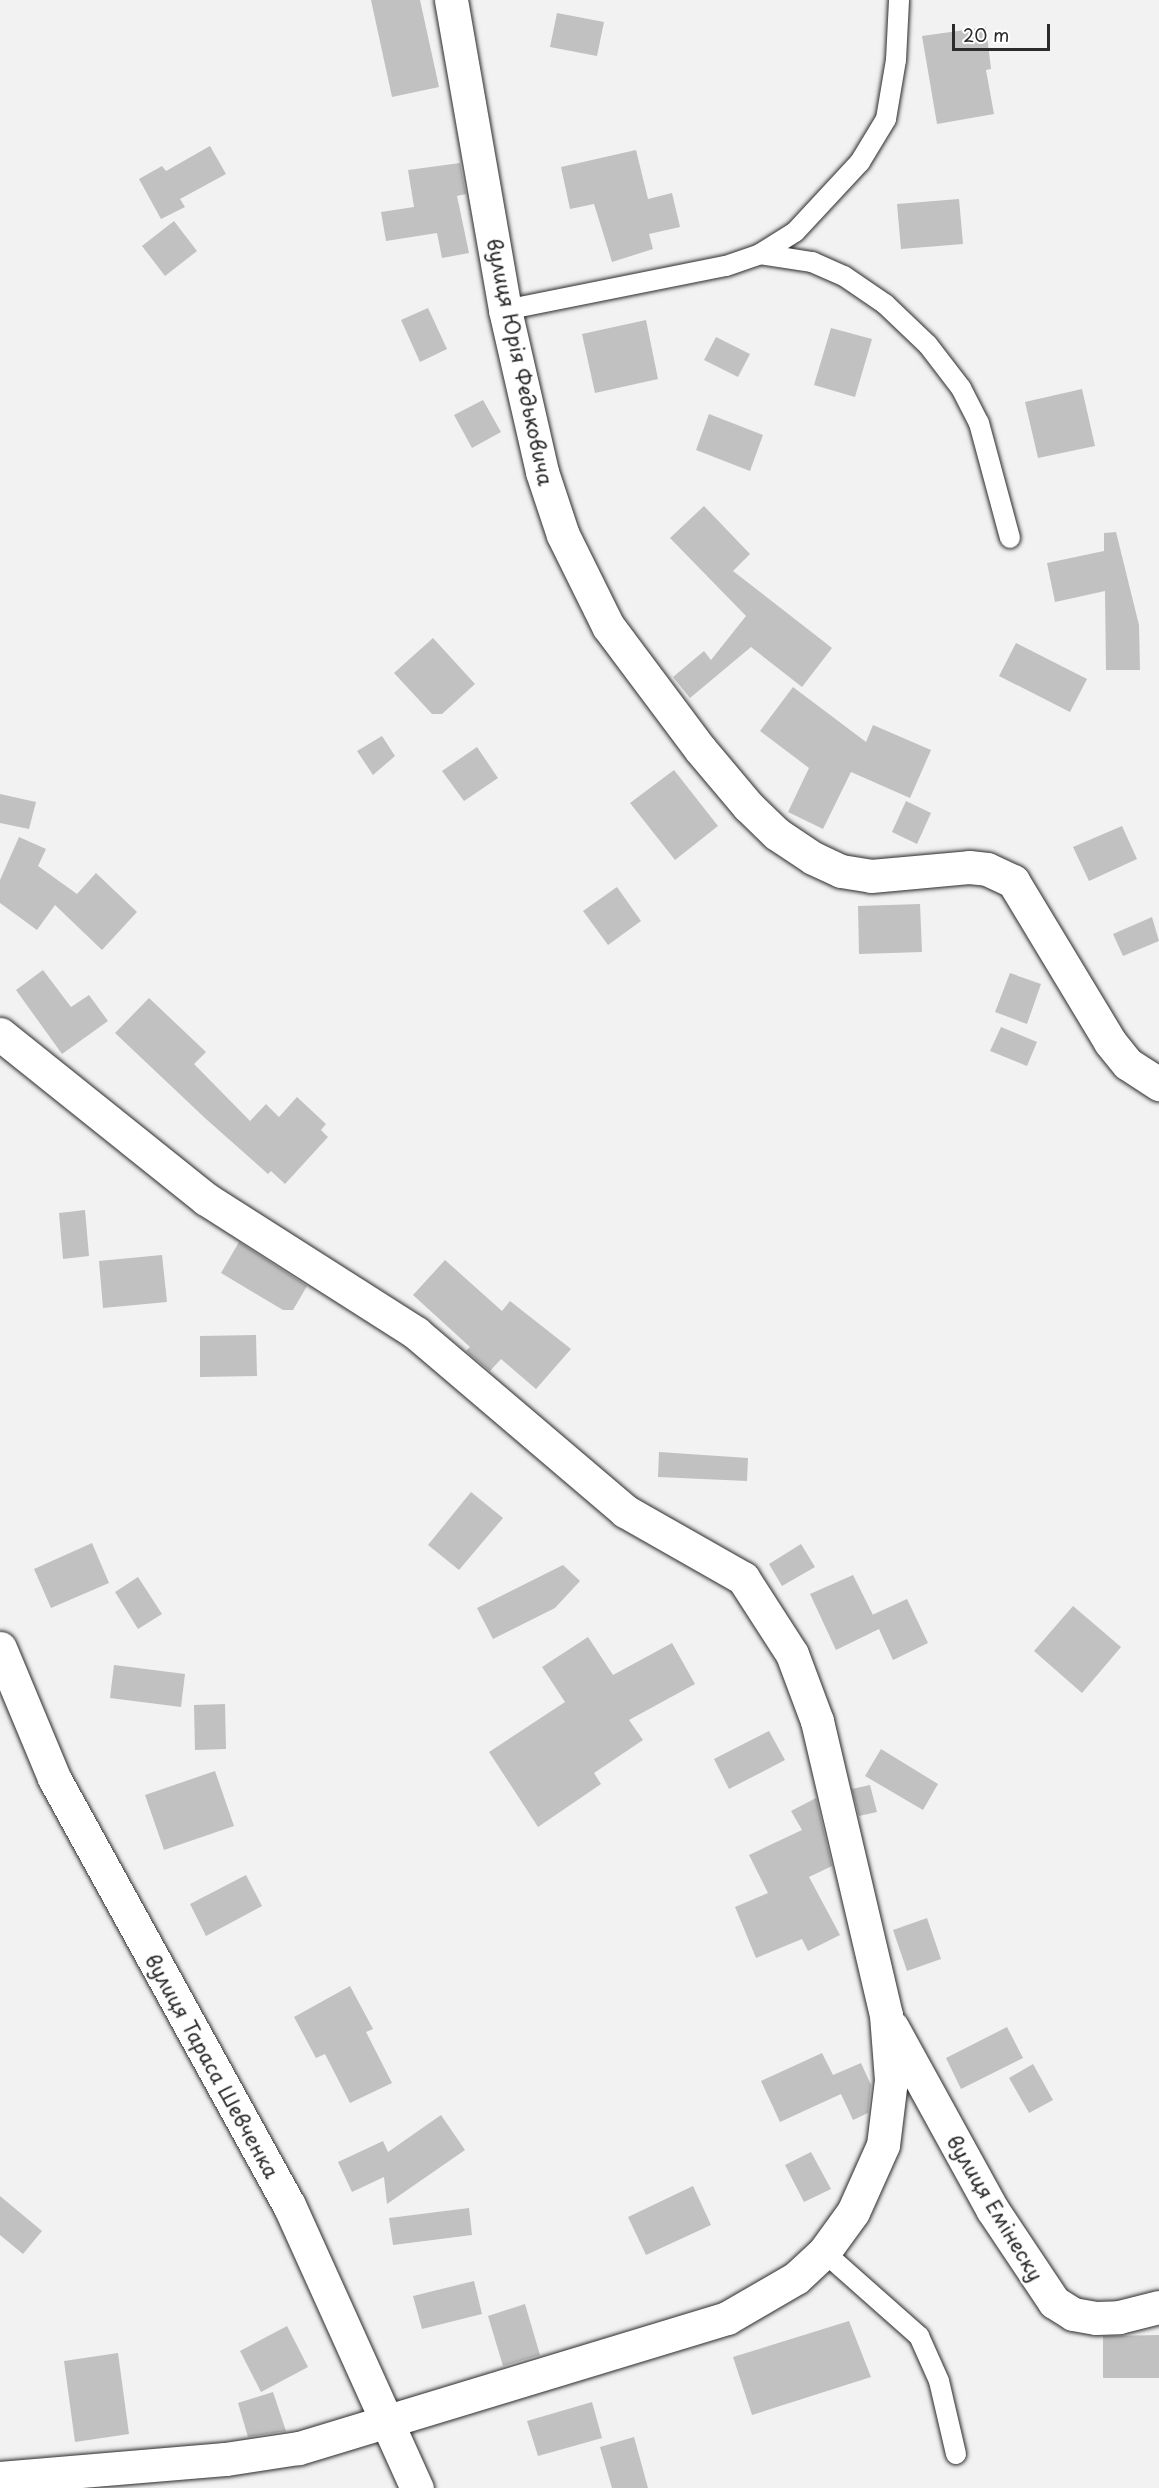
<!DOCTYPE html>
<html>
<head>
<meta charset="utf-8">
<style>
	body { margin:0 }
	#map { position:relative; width:1159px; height:2488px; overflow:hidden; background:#f2f2f2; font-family:"Playpen Sans",sans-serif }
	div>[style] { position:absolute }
	.building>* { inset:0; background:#c1c1c1 }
	.roads { filter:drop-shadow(0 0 2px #2b2b2b) drop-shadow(0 0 2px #2b2b2b) }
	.lane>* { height:20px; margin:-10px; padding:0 10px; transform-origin:10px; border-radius:10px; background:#fff }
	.street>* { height:33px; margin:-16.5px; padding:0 16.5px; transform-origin:16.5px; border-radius:16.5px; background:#fff }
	span { translate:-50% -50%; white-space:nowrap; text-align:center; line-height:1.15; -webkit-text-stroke:4.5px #fff; paint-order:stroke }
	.street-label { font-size:20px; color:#2b2b2b }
	.scale { position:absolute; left:952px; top:24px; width:98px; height:27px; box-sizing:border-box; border:3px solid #2b2b2b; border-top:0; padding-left:8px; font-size:18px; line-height:21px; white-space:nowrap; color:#2b2b2b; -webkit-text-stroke:4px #fff; paint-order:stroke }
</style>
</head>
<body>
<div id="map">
	<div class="building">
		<div style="clip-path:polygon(371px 0,420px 0,439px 87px,392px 97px)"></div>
		<div style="clip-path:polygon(557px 13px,604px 22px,597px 56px,550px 47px)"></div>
		<div style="clip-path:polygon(986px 27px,991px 69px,986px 70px,994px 114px,937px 124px,922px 36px)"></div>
		<div style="clip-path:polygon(210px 146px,226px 174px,180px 199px,185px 207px,161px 219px,139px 179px,162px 166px,166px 171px)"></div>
		<div style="clip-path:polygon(636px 150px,648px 199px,672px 193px,680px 227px,649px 234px,653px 249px,612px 262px,594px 204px,570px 209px,561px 167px)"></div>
		<div style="clip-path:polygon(460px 163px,466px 194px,457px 196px,469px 253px,442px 258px,437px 233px,386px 241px,381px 212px,414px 207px,408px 170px)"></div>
		<div style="clip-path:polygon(959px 199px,963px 244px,901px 249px,897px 204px)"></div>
		<div style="clip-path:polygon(174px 221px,197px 251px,165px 276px,142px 246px)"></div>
		<div style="clip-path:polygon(428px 308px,447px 349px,420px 362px,401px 320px)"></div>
		<div style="clip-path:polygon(646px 320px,658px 379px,595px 393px,582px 334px)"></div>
		<div style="clip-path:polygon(831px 328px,872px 339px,855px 397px,814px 385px)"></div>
		<div style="clip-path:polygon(716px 337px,750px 354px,738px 377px,704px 360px)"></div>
		<div style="clip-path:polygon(1082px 389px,1095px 446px,1038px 458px,1025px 402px)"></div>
		<div style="clip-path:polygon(483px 400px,501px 432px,472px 448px,454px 415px)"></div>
		<div style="clip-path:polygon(709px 414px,763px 435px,750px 471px,696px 450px)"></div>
		<div style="clip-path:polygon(704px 506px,750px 554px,733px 571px,832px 648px,802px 687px,751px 647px,690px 698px,673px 677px,704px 651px,711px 660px,746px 616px,670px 538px)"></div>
		<div style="clip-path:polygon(1116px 532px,1139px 625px,1140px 670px,1106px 670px,1105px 591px,1055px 602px,1047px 563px,1104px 551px,1104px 533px)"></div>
		<div style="clip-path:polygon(433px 638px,475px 684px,442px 714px,432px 714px,394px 673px)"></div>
		<div style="clip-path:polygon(1016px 643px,1087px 679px,1070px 712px,999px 676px)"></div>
		<div style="clip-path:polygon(793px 687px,866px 742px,873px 725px,931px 750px,910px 798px,851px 772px,823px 829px,788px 812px,809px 768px,760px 731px)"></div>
		<div style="clip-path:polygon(382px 736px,395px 756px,373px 775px,357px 751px)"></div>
		<div style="clip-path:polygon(477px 747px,498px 778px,464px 801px,442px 771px)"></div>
		<div style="clip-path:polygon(674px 770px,718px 826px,675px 860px,630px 803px)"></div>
		<div style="clip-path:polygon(0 794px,36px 802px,29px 829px,0 823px)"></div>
		<div style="clip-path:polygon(906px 801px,931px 813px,917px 844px,892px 832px)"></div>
		<div style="clip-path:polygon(1122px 826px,1137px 859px,1089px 881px,1073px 847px)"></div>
		<div style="clip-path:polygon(19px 837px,46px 849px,38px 866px,77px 894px,96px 873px,137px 912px,102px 950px,55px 905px,37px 930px,0 903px,0 880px)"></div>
		<div style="clip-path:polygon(617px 887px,641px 921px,608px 945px,583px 911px)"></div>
		<div style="clip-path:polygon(920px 904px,922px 952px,859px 954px,858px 906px)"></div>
		<div style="clip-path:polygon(1152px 917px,1159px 941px,1123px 956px,1113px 934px)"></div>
		<div style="clip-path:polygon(43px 970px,71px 1007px,89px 995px,108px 1021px,62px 1054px,16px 990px)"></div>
		<div style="clip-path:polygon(1010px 973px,1041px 984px,1027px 1024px,995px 1012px)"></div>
		<div style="clip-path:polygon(149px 998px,206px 1052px,194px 1064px,250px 1121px,266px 1104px,279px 1117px,297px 1097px,326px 1124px,321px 1130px,328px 1137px,285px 1184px,271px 1171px,268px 1174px,206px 1119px,115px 1033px)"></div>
		<div style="clip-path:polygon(1001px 1027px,1037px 1042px,1027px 1066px,990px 1051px)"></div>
		<div style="clip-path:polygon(85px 1210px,89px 1256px,63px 1259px,59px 1213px)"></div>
		<div style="clip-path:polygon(239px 1242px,307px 1286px,293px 1310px,283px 1310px,221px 1273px)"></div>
		<div style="clip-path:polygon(162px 1255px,167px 1302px,103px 1308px,99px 1261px)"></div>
		<div style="clip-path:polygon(445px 1260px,502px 1311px,510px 1301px,571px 1349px,536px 1389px,501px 1359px,490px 1371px,466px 1351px,470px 1347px,413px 1295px)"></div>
		<div style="clip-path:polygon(256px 1335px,257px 1376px,200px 1377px,200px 1336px)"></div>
		<div style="clip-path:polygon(659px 1452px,748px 1458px,747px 1481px,658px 1477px)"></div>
		<div style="clip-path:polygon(471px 1492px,503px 1518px,459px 1570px,428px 1545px)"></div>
		<div style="clip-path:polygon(92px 1543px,109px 1583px,51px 1608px,34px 1569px)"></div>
		<div style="clip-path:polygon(801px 1544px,815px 1567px,782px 1586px,769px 1564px)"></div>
		<div style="clip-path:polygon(563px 1565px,580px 1581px,555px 1608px,493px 1639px,477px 1608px)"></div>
		<div style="clip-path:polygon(853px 1575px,875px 1619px,872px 1615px,907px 1599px,928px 1643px,893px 1660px,879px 1629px,836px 1650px,810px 1594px)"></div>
		<div style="clip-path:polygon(138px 1577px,162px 1614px,138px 1629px,115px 1592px)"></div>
		<div style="clip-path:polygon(1073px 1606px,1121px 1647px,1082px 1693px,1034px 1651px)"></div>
		<div style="clip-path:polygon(588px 1637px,613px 1675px,672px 1643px,695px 1684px,629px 1720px,643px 1740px,594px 1773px,601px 1784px,538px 1827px,489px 1752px,565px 1702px,542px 1667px)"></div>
		<div style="clip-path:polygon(114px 1665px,185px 1674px,181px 1707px,110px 1698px)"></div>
		<div style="clip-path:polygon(225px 1704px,226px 1749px,195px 1750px,194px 1705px)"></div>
		<div style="clip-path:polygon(769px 1731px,785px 1760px,729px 1789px,714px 1759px)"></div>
		<div style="clip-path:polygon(881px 1749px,938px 1784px,923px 1810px,865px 1776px)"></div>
		<div style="clip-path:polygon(215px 1771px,234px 1826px,164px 1850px,145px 1795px)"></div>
		<div style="clip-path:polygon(870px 1785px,877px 1812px,859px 1816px,852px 1789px)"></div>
		<div style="clip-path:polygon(816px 1798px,832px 1866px,809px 1877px,840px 1935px,808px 1951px,802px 1939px,756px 1958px,735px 1907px,768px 1893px,749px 1855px,802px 1830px,791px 1811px)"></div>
		<div style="clip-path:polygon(246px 1875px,262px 1906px,206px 1936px,190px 1904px)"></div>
		<div style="clip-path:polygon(927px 1918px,941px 1959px,907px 1971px,893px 1930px)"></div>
		<div style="clip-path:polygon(350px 1986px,373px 2029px,366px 2032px,392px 2083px,350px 2103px,325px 2054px,316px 2058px,294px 2017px)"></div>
		<div style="clip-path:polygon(1007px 2027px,1023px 2058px,961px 2089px,946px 2058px)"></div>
		<div style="clip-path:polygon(822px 2053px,833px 2075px,861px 2063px,871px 2085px,868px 2113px,853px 2120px,841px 2094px,780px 2122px,761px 2081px)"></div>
		<div style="clip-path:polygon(1033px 2064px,1053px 2100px,1029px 2113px,1009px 2078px)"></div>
		<div style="clip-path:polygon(441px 2115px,465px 2150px,387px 2204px,384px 2177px,352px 2192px,338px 2162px,383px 2141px,388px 2152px)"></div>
		<div style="clip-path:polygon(811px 2152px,831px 2189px,804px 2202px,785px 2165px)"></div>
		<div style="clip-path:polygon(693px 2186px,711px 2225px,646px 2255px,628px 2217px)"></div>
		<div style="clip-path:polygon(0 2196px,42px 2231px,23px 2254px,0 2235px)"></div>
		<div style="clip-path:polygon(469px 2208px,472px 2235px,393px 2245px,389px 2218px)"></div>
		<div style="clip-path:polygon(474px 2281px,482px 2314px,422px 2329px,413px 2296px)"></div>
		<div style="clip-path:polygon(525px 2304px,540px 2355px,503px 2366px,488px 2316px)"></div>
		<div style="clip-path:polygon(849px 2321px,871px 2377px,752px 2415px,733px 2357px)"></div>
		<div style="clip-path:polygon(287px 2326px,308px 2367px,261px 2392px,240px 2351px)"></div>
		<div style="clip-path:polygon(1159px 2335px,1159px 2378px,1103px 2378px,1103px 2336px)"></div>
		<div style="clip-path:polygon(118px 2353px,129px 2434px,75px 2442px,64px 2361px)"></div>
		<div style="clip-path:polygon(273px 2392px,286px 2431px,248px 2437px,238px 2403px)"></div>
		<div style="clip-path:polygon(592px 2402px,602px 2438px,538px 2456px,527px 2421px)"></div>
		<div style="clip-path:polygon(634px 2437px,648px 2488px,612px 2488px,600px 2447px)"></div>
	</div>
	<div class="roads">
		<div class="lane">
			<div style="left:760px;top:254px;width:53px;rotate:8.7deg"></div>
			<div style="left:812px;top:262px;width:35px;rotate:24deg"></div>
			<div style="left:844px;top:276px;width:50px;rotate:34.3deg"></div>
			<div style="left:885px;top:304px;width:59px;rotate:43.6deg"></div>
			<div style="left:928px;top:345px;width:54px;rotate:52.5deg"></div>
			<div style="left:961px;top:388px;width:39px;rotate:63deg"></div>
			<div style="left:979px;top:423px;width:119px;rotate:74.9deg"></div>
			<div style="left:505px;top:310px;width:225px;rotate:-11.3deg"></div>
			<div style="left:726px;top:266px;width:36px;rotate:-19deg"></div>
			<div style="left:760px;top:254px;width:41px;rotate:-32.2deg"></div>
			<div style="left:795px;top:232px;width:96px;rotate:-47.1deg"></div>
			<div style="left:860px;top:162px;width:50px;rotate:-58.8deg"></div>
			<div style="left:886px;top:119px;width:60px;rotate:-80.4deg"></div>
			<div style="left:896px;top:60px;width:60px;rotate:-87.1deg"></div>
			<div style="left:824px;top:2252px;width:127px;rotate:41.5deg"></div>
			<div style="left:919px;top:2336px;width:49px;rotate:66deg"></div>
			<div style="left:939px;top:2381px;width:75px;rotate:76.9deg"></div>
		</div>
		<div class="street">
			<div style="left:451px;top:0;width:315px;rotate:80.1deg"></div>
			<div style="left:505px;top:310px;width:166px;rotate:77.1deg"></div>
			<div style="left:542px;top:472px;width:66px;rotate:71.6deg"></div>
			<div style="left:563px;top:535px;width:102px;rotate:63.7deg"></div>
			<div style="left:608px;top:626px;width:154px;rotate:53.2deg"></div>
			<div style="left:700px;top:749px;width:75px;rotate:49.9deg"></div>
			<div style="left:748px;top:806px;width:40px;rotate:44deg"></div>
			<div style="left:777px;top:834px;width:43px;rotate:33.7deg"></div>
			<div style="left:813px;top:858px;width:31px;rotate:25deg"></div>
			<div style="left:841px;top:871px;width:30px;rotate:9deg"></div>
			<div style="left:871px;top:876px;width:98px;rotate:-5.2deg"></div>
			<div style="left:969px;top:867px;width:18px;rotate:6deg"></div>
			<div style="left:987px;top:869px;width:29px;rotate:25deg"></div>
			<div style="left:1013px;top:881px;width:188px;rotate:58.9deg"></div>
			<div style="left:1110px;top:1042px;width:28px;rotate:51deg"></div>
			<div style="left:1128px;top:1064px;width:37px;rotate:33deg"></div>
			<div style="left:0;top:1034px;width:264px;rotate:38.7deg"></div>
			<div style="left:206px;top:1199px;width:249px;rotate:32.5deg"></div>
			<div style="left:416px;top:1333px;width:275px;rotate:40.4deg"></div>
			<div style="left:625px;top:1511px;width:136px;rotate:29.6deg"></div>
			<div style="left:743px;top:1578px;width:90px;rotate:57.2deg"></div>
			<div style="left:792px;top:1654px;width:72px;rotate:69.5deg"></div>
			<div style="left:817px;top:1721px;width:302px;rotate:76.8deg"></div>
			<div style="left:886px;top:2015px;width:65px;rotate:85.6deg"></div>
			<div style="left:891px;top:2080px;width:65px;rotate:97deg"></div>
			<div style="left:883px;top:2145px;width:73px;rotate:114.1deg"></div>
			<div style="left:853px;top:2212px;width:49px;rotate:125.9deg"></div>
			<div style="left:824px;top:2252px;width:38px;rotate:137deg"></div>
			<div style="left:796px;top:2278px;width:80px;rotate:149.9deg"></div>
			<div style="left:727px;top:2318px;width:448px;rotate:163.1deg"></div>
			<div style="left:298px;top:2448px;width:74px;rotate:171.4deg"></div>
			<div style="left:225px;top:2459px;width:226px;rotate:175.2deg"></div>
			<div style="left:0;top:1648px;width:141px;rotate:67.4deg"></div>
			<div style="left:54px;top:1778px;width:487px;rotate:61.2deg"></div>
			<div style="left:289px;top:2205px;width:311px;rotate:65.7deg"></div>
			<div style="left:892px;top:2027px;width:208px;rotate:61.2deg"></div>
			<div style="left:992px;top:2209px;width:112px;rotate:56.3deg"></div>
			<div style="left:1054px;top:2302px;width:22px;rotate:32deg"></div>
			<div style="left:1073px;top:2314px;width:23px;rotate:10deg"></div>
			<div style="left:1096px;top:2318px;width:23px;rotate:-2deg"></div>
			<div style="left:1119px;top:2317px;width:41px;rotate:-14deg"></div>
		</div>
	</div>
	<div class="street-label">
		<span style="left:520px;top:362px;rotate:78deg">вулиця Юрія Федьковича</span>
		<span style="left:212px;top:2066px;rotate:61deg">вулиця Тараса Шевченка</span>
		<span style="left:995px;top:2208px;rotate:59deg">вулиця Емінеску</span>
	</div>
	<div class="scale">20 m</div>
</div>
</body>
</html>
